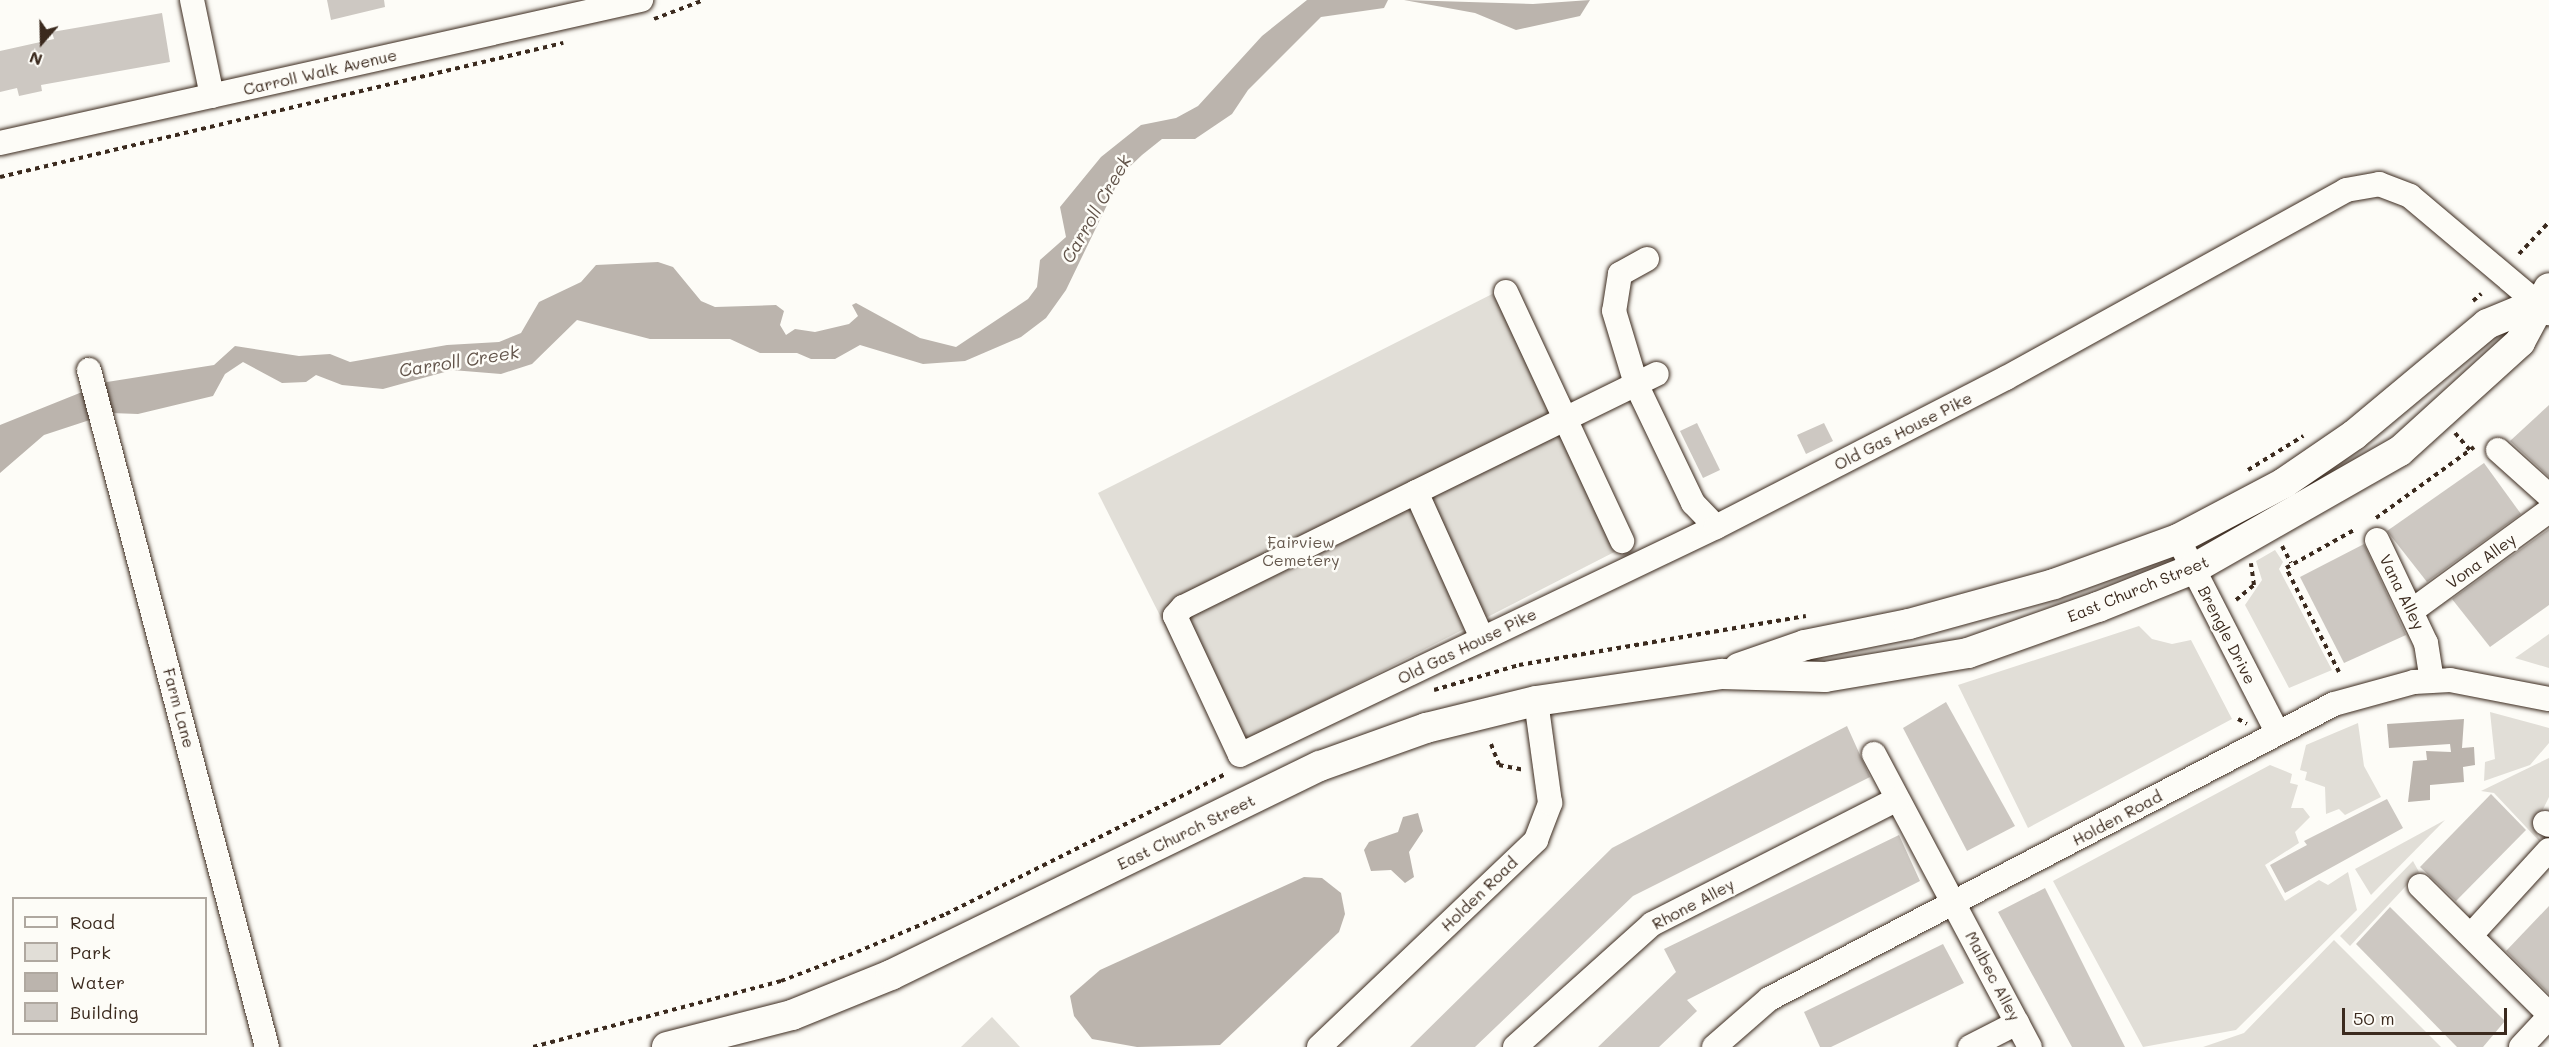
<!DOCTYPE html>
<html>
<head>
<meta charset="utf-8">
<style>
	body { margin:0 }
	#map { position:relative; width:2549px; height:1047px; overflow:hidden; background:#fdfcf7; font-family:Mali,sans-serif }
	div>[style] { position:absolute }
	.green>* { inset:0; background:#e1ded7 }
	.water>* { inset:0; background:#bbb4ad }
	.building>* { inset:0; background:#cdc8c2 }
	.path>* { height:4px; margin-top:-2px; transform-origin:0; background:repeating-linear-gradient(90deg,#3b2a1e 0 4.5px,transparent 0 9px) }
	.roads { filter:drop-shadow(0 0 2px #3b2a1e) drop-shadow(0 0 2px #3b2a1e) }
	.minor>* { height:24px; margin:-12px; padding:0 12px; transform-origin:12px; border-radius:12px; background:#fdfcf7 }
	.major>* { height:30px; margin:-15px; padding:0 15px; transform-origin:15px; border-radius:15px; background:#fdfcf7 }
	span { translate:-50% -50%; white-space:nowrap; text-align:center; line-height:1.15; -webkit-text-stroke:5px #fdfcf7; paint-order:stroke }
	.street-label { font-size:16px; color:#3b2a1e }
	.park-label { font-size:16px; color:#64574c }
	.water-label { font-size:18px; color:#615349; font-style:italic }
	.legend { position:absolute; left:12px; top:897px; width:195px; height:138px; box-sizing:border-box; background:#fdfcf7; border:2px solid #afa8a0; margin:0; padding:8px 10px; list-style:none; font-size:18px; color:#3b2a1e }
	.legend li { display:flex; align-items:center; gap:12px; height:30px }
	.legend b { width:30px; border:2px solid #afa8a0 }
	.north { position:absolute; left:12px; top:12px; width:60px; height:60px; -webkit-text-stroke:4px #fdfcf7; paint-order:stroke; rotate:200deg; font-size:16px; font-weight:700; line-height:24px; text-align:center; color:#3b2a1e }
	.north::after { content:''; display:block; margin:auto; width:21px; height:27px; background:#3b2a1e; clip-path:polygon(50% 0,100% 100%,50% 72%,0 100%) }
	.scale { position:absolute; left:2342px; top:1008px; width:165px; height:27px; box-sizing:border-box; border:3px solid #3b2a1e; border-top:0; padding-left:8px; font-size:18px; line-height:21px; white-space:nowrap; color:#3b2a1e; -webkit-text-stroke:4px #fdfcf7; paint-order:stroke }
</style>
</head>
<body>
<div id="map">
	<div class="green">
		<div style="clip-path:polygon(1512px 284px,1632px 543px,1228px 750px,1098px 493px)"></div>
		<div style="clip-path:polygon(2275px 550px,2283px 562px,2279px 569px,2332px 670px,2289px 688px,2245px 605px,2262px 580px,2256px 561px)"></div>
		<div style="clip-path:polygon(2139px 626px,2152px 639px,2172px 644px,2191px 640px,2232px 719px,2028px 828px,1958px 685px)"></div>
		<div style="clip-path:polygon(2549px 634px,2549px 668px,2515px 658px)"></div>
		<div style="clip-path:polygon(2490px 712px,2549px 728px,2549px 743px,2530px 765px,2484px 781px,2485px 762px,2495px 759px)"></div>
		<div style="clip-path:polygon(2358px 723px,2364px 766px,2381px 797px,2345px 815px,2339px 809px,2326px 814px,2325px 787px,2305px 780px,2307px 772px,2300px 770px,2306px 745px)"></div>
		<div style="clip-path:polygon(2549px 758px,2549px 797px,2534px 828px,2542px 844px,2494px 793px,2481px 791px)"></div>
		<div style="clip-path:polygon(2270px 765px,2292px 774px,2290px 783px,2298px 785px,2291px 808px,2303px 808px,2310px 817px,2295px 832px,2299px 843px,2265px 865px,2285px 901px,2319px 880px,2328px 885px,2348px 872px,2357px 910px,2236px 1030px,2143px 1047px,2053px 881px)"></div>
		<div style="clip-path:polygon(2445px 820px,2371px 895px,2355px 869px)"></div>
		<div style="clip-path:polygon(2413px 861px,2419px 872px,2350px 946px,2340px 936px)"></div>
		<div style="clip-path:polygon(2334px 940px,2441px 1047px,2203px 1047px,2244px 1033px)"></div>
		<div style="clip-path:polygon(992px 1017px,1020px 1047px,961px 1047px)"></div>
	</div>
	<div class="water">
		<div style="clip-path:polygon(1307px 0,1388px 0,1384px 8px,1321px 17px,1248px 90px,1232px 114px,1195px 139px,1162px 139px,1142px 155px,1122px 174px,1066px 290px,1046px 318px,1021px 337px,965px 361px,923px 364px,860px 345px,835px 359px,811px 359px,797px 353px,760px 353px,730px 339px,650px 339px,577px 320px,532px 364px,501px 374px,452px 370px,383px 389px,342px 385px,316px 375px,306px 382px,282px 383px,243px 362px,225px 374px,213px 396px,138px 414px,111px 413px,44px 435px,0 473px,0 425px,107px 382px,214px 365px,235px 346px,299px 356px,330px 354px,350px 362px,447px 345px,499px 342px,521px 333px,539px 302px,581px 282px,596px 265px,658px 262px,673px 267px,701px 301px,715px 307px,776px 305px,784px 311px,780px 325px,786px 335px,795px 329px,815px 332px,849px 324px,858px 316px,852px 305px,856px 303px,920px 338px,956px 347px,1028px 299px,1037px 287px,1040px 260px,1066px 237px,1060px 207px,1101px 157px,1141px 125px,1176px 118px,1198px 106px,1262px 36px)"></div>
		<div style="clip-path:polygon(1404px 0,1533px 4px,1590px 0,1580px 16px,1516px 30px,1475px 13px)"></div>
		<div style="clip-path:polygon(2464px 719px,2462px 748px,2474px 747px,2475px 765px,2463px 767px,2464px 782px,2430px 785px,2430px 800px,2408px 802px,2413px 761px,2427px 760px,2426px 751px,2451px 752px,2450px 744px,2389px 748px,2387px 724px)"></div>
		<div style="clip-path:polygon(1418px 813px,1423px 831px,1409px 852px,1414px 877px,1405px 883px,1391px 870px,1371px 871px,1364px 850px,1369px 842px,1398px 832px,1403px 817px)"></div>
		<div style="clip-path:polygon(1304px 877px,1322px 878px,1341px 893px,1345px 914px,1339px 932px,1220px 1045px,1137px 1047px,1092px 1039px,1074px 1016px,1070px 996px,1100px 970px)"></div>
	</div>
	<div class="building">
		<div style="clip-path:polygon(327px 0,384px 0,385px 7px,331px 20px)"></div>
		<div style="clip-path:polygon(162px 13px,170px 62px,41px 85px,42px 91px,19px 96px,17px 88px,0 92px,0 51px,54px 39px,52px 32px)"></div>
		<div style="clip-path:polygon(2549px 405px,2549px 477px,2510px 441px)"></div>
		<div style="clip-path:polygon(1697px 423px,1720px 470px,1703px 478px,1680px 431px)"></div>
		<div style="clip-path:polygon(1824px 423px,1833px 441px,1806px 454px,1797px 435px)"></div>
		<div style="clip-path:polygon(2484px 463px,2521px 514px,2427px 582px,2387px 531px)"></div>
		<div style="clip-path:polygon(2549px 529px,2549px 605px,2490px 647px,2452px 599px)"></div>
		<div style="clip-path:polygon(2364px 544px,2406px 635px,2344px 663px,2300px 577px)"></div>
		<div style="clip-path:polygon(1946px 702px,2015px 826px,1967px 851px,1903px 728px)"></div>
		<div style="clip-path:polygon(1847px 726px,1870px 777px,1633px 896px,1475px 1047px,1410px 1047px,1612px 848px)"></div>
		<div style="clip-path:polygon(2491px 794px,2526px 830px,2456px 901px,2420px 867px)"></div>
		<div style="clip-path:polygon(2387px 799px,2403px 828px,2285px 893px,2270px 865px,2307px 845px,2304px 841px)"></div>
		<div style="clip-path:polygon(1899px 835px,1920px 881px,1687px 1000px,1697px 1011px,1659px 1047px,1598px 1047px,1676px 972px,1664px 949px)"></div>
		<div style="clip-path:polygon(2045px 888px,2095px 988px,2125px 1047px,2072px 1047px,1998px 912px)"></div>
		<div style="clip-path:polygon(2549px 906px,2549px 994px,2506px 951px)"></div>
		<div style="clip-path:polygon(2390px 907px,2505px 1021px,2483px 1047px,2457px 1047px,2356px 944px)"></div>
		<div style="clip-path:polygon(1943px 944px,1964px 983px,1831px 1047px,1820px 1047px,1804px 1012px)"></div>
	</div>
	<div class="path">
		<div style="left:654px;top:19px;width:53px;rotate:-20.8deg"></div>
		<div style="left:0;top:177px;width:579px;rotate:-13.39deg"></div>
		<div style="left:2519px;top:254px;width:44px;rotate:-46.8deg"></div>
		<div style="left:2473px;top:301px;width:11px;rotate:-41deg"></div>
		<div style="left:2455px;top:433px;width:23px;rotate:49deg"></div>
		<div style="left:2248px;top:470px;width:65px;rotate:-31.7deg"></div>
		<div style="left:2376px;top:518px;width:121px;rotate:-35.9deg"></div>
		<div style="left:2282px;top:546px;width:19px;rotate:62deg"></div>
		<div style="left:2236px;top:600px;width:23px;rotate:-40deg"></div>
		<div style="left:2254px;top:585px;width:22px;rotate:-98deg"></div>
		<div style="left:2339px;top:672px;width:117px;rotate:-117deg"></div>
		<div style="left:2286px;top:568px;width:80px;rotate:-29.1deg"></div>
		<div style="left:1434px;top:690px;width:89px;rotate:-16.4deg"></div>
		<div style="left:1519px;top:665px;width:291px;rotate:-9.7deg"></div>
		<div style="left:2238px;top:719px;width:10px;rotate:29deg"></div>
		<div style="left:1491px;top:744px;width:22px;rotate:69deg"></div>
		<div style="left:1499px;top:765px;width:26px;rotate:11deg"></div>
		<div style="left:533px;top:1047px;width:257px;rotate:-14.9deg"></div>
		<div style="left:781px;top:981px;width:81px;rotate:-20.9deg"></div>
		<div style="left:857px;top:952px;width:97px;rotate:-23.1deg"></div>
		<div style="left:946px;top:914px;width:314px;rotate:-26.6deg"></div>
	</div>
	<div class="roads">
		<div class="minor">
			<div style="left:192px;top:0;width:98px;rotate:78.2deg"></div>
			<div style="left:0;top:143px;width:657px;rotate:-12.58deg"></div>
			<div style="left:1647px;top:259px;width:31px;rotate:151deg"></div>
			<div style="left:1620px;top:274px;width:37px;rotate:99deg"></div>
			<div style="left:1614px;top:311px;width:76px;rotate:73.2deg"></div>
			<div style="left:1636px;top:384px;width:132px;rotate:64.4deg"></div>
			<div style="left:1693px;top:503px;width:33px;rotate:46deg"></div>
			<div style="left:1506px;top:292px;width:275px;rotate:65deg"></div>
			<div style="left:89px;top:370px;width:700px;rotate:75.27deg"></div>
			<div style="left:2498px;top:450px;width:69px;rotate:42deg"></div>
			<div style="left:1416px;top:492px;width:268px;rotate:-26.1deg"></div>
			<div style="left:2178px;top:539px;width:217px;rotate:62.8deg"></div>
			<div style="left:2377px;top:540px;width:114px;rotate:64.6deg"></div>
			<div style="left:2426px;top:643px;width:38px;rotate:81deg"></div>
			<div style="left:2413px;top:610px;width:168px;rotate:-36.1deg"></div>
			<div style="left:1482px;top:638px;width:160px;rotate:-114.3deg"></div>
			<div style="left:1416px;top:492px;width:260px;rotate:153.7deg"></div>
			<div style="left:1183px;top:607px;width:12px;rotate:132deg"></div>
			<div style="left:1175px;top:616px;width:153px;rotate:64.9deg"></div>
			<div style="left:1240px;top:755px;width:528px;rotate:-25.59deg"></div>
			<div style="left:1716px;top:527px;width:326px;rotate:-27.2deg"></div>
			<div style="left:2006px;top:378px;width:389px;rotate:-28.9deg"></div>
			<div style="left:2346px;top:190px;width:34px;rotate:-10deg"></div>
			<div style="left:2379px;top:184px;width:33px;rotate:21deg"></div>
			<div style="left:2410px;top:196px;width:182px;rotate:40.1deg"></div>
			<div style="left:1874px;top:754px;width:332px;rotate:62deg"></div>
			<div style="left:2545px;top:823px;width:4px;rotate:27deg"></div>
			<div style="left:2420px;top:886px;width:182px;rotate:44.8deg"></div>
			<div style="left:2471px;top:935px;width:115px;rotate:-47.5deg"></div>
			<div style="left:1319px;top:1047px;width:300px;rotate:-43.6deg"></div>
			<div style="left:1536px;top:840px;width:40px;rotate:-69deg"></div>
			<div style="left:1550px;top:803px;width:103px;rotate:-97.8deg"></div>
			<div style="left:1515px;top:1047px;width:184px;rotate:-41.9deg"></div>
			<div style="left:1652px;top:924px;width:275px;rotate:-27deg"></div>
			<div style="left:1714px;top:1047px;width:73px;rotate:-41.1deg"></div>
			<div style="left:1769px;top:999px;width:637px;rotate:-27.57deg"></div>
			<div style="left:2334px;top:704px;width:83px;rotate:-15.4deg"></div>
			<div style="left:2414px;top:682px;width:36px;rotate:-3deg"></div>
			<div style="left:2450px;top:680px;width:101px;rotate:10.9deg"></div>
			<div style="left:1970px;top:1047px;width:53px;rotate:-27.1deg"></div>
			<div style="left:2521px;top:1047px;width:41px;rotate:-47deg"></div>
		</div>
		<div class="major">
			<div style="left:1739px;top:668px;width:70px;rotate:-19.2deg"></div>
			<div style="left:1805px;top:645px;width:106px;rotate:-11.4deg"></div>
			<div style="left:1909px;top:624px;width:150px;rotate:-15.4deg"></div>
			<div style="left:2054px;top:584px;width:132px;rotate:-19.9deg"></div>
			<div style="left:2178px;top:539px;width:120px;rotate:-27.8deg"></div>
			<div style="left:2284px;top:483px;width:85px;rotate:-34.4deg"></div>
			<div style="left:2354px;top:435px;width:173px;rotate:-39.8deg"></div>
			<div style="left:2487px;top:324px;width:55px;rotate:-22.4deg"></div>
			<div style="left:667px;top:1047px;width:129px;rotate:-14.4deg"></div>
			<div style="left:792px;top:1015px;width:107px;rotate:-22deg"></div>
			<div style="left:891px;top:975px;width:477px;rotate:-26deg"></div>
			<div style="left:1320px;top:766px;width:113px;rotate:-19.7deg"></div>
			<div style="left:1426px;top:728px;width:113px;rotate:-13.8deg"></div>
			<div style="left:1536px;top:701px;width:188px;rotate:-8.3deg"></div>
			<div style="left:1722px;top:674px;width:103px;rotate:1.7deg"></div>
			<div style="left:1825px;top:677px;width:145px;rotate:-9.5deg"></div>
			<div style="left:1968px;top:653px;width:138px;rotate:-19.5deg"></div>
			<div style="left:2098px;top:607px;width:102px;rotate:-21.8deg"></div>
			<div style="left:2193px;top:569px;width:238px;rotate:-29.7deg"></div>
			<div style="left:2400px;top:451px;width:162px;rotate:-42.2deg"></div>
			<div style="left:2520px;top:342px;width:61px;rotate:-61.8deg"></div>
		</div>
	</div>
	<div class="street-label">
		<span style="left:320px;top:72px;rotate:-13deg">Carroll Walk Avenue</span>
		<span style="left:1903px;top:431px;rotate:-27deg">Old Gas House Pike</span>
		<span style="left:2481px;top:561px;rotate:-36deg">Vona Alley</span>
		<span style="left:2138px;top:589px;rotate:-22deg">East Church Street</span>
		<span style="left:2402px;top:592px;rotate:64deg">Vana Alley</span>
		<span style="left:2227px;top:635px;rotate:63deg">Brengle Drive</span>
		<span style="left:1467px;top:646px;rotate:-26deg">Old Gas House Pike</span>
		<span style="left:179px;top:708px;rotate:75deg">Farm Lane</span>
		<span style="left:2117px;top:818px;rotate:-28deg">Holden Road</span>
		<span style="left:1186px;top:832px;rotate:-26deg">East Church Street</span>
		<span style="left:1479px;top:894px;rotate:-44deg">Holden Road</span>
		<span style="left:1693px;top:904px;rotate:-28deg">Rhone Alley</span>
		<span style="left:1993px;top:976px;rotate:62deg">Malbec Alley</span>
	</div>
	<div class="park-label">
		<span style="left:1301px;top:551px">Fairview<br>Cemetery</span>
	</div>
	<div class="water-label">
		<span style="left:1096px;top:209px;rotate:-60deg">Carroll Creek</span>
		<span style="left:459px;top:361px;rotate:-9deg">Carroll Creek</span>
	</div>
	<ul class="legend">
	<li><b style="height:8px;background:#fdfcf7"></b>Road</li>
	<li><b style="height:16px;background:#e1ded7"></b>Park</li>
	<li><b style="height:16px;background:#bbb4ad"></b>Water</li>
	<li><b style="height:16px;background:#cdc8c2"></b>Building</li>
	</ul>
	<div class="north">N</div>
	<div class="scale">50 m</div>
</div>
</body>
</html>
